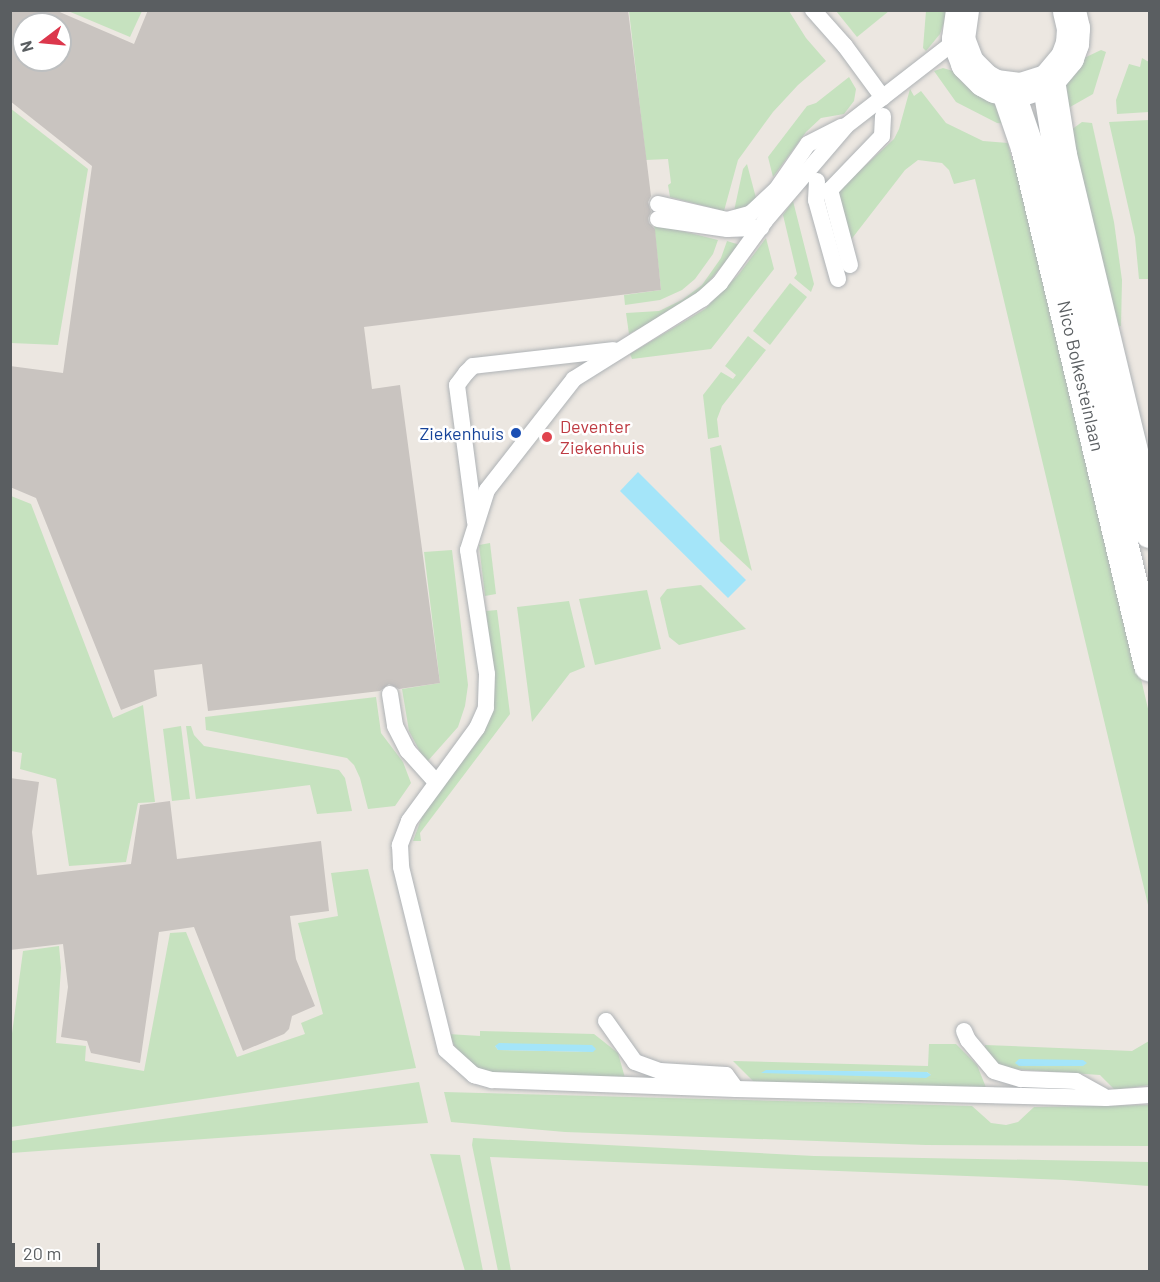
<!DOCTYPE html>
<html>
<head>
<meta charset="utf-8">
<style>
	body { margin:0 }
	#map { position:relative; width:1160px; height:1282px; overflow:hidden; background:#ece7e1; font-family:Barlow,sans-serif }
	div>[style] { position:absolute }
	.green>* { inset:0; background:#c6e2bf }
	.water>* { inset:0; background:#a4e5f9 }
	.building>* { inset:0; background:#c9c4c0 }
	.roads { filter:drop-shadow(0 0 2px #afb3b6) drop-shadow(0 0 2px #afb3b6) }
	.lane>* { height:16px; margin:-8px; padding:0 8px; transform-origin:8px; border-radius:8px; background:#fff }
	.secondary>* { height:33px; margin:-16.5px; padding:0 16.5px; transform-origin:16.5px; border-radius:16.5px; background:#fff }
	.dots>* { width:16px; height:16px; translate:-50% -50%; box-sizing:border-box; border:3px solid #fff; border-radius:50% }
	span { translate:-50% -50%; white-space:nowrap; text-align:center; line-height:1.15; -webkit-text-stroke:5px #fff; paint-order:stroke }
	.street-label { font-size:18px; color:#5a5e61 }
	.health-label { font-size:18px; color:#be3a42 }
	.left { translate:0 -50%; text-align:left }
	.transit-label { font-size:18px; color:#164399 }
	.right { translate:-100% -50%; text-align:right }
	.frame { position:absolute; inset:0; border:12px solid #5a5e61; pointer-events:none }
	.north { position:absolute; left:12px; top:12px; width:60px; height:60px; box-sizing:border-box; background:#fff; border:2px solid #bdbfc0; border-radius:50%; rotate:254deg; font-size:16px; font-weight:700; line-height:24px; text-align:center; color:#5a5e61 }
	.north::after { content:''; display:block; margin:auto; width:21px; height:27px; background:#dc374c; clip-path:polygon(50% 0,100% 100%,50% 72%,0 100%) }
	.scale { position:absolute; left:12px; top:1243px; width:88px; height:27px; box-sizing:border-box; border:3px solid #5a5e61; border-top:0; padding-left:8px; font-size:18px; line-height:21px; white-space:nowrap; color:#5a5e61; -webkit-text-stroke:4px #fff; paint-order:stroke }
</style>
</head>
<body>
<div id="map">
	<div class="green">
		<div style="clip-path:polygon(68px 11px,142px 10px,142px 11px,130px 37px)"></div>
		<div style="clip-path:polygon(629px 11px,789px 11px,806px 38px,826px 61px,798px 85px,773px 112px,738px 160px,724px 211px,670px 197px,668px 185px,671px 183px,668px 159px,646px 160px)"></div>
		<div style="clip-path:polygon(836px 11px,889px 11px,857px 37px)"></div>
		<div style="clip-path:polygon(926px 11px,948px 11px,940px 34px,926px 51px,923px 48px)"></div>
		<div style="clip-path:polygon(1101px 50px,1106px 52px,1093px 94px,1063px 111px,1065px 85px,1082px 59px)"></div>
		<div style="clip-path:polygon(1142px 58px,1149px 62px,1149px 112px,1117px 114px,1116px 100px,1129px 64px,1140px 67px)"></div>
		<div style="clip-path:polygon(943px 68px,953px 71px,968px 86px,995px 104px,1008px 124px,997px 123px,956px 102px,934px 71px)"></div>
		<div style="clip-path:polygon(849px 77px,856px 89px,854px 101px,844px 114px,821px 118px,806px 132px,773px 177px,768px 157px,807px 106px,816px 103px)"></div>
		<div style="clip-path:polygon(910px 89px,914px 96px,921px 91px,946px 123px,983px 141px,1008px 143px,1012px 160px,1019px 158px,1149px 713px,1149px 909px,975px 179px,954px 184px,949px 170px,942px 163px,918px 160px,905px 170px,850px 241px,838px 198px,841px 188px,894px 139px,899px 129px)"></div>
		<div style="clip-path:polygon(10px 108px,88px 169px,58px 345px,11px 343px)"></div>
		<div style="clip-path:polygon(1149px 120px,1149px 279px,1139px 279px,1135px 237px,1109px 122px)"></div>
		<div style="clip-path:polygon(1082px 122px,1092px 123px,1114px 222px,1122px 280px,1121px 326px,1110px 328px,1071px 130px)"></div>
		<div style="clip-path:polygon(747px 164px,756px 198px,749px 205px,734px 211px,743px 169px)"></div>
		<div style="clip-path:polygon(793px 201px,814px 284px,811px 292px,794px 278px,797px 274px,783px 215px)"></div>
		<div style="clip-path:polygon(654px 224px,718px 240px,713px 254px,695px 279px,682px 290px,660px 300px,625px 305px,624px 295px,661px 290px)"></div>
		<div style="clip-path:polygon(766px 238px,774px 269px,711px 349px,632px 359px,630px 354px,705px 309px,739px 274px)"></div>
		<div style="clip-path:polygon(727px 241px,740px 245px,699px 293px,672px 312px,629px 334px,626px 313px,659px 311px,682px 300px,702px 285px,721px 258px)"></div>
		<div style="clip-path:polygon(790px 283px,807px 297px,770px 345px,753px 331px)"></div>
		<div style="clip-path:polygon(748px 336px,766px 350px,722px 406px,717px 419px,719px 437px,708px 439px,703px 395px,721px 372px,733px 379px,736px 375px,725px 366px)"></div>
		<div style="clip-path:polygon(721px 445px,752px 571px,720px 541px,710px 448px)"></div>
		<div style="clip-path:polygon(11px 496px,31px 504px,113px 718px,143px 705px,155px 802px,138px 803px,126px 862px,69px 866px,56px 779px,20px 769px,22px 753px,11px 751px)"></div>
		<div style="clip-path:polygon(490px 543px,496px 594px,485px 596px,479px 545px)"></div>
		<div style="clip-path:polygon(452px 550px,468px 685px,465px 706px,458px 727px,426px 763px,409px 731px,402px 689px,440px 683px,424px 552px)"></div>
		<div style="clip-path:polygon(701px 585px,746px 629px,679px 645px,669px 637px,660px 598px,667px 589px)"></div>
		<div style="clip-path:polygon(647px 590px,661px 649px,595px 665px,579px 599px)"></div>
		<div style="clip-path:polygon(569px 601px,585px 667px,570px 673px,532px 722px,517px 607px)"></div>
		<div style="clip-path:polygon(497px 610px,510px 714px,420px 833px,421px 841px,413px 841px,423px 814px,483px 734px,489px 721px,495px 685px,486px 611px)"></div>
		<div style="clip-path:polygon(376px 697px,381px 733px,403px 762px,411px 783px,395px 806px,368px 809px,360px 778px,354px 765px,347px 758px,206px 730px,205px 717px)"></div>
		<div style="clip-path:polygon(181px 726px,190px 799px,172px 801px,163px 729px)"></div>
		<div style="clip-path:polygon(186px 726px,191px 726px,194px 735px,204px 746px,339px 770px,345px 778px,352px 811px,317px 814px,310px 785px,196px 799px)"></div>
		<div style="clip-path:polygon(368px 869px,416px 1068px,11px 1127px,11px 1041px,23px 951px,59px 946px,61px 968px,56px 1043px,86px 1046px,85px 1061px,144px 1071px,170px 933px,186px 932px,237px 1057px,305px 1034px,301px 1023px,323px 1014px,298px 923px,338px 916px,331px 873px)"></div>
		<div style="clip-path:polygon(evenodd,480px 1031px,594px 1034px,618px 1053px,625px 1078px,491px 1074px,479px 1069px,457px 1050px,448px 1034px,480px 1036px,480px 1031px,495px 1046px,593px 1052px,498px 1050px,495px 1046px)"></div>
		<div style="clip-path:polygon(1149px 1041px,1149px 1085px,1115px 1090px,1100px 1075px,1014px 1069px,997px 1065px,985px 1051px,985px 1045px,1132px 1051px)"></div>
		<div style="clip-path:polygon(evenodd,929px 1044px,956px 1044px,977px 1065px,987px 1090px,754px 1082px,733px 1061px,928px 1066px,929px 1044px,766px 1070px,927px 1072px,931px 1075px,766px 1070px)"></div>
		<div style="clip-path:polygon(419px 1082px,428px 1123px,11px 1153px,11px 1141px)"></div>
		<div style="clip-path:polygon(444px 1092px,972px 1106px,991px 1123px,1006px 1125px,1018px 1122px,1034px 1107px,1149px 1105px,1149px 1146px,926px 1145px,565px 1132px,451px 1122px)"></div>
		<div style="clip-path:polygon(473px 1138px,814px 1156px,1149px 1162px,1149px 1186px,1065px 1180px,490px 1157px,511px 1271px,498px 1271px,472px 1145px)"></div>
		<div style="clip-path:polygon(430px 1154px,460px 1155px,483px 1271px,465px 1271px)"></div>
	</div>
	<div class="water">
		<div style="clip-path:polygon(638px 472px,746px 580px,728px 598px,620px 491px)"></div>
		<div style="clip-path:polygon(499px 1043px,592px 1045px,596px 1049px,593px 1052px,498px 1050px,495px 1046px)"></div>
		<div style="clip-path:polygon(1019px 1059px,1083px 1060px,1087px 1063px,1083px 1066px,1019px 1066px,1015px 1063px)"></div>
		<div style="clip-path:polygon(766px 1070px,927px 1072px,931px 1075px,926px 1078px,761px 1073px)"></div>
	</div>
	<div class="building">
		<div style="clip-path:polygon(evenodd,10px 10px,55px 10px,134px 44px,148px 10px,628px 10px,651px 196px,648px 202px,651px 212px,648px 218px,649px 223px,655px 229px,661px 290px,364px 327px,372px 389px,400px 385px,440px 683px,399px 689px,389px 684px,380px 691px,208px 711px,202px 664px,154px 670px,157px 696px,121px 710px,36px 498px,10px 487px,10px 366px,63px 373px,92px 166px,10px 101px,10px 10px,24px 24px,60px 24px,60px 60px,24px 60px,24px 24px)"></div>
		<div style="clip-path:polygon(10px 778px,39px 782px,32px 832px,37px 875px,131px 864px,140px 805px,170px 801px,177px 859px,321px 841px,329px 911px,290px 916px,296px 959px,315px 1006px,292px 1016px,289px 1029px,284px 1034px,243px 1051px,194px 927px,159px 932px,140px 1063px,91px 1053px,87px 1041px,61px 1037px,68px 987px,63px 944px,10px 950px)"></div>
	</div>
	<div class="roads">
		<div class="lane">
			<div style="left:813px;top:10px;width:48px;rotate:48.4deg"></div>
			<div style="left:845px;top:46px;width:64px;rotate:53.8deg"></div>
			<div style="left:958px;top:39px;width:142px;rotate:142.2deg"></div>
			<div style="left:846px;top:126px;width:125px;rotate:130.5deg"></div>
			<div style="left:765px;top:221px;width:77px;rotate:126deg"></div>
			<div style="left:720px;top:283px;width:24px;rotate:138deg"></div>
			<div style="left:702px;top:299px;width:151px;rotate:148deg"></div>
			<div style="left:574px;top:379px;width:141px;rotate:128.1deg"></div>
			<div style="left:487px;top:490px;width:63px;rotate:107.6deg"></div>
			<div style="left:468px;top:550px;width:125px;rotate:81.3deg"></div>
			<div style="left:487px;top:674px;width:34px;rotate:92deg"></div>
			<div style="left:486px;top:708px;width:22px;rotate:114deg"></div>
			<div style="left:477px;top:728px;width:115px;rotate:126.2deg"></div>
			<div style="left:409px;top:821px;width:26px;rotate:111deg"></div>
			<div style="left:400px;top:845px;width:22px;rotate:87deg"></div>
			<div style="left:401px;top:867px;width:188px;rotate:76.2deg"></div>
			<div style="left:446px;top:1050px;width:38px;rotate:42deg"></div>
			<div style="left:474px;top:1075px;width:19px;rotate:16deg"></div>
			<div style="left:492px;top:1080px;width:244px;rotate:2.1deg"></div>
			<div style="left:736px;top:1089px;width:370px;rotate:1.4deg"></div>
			<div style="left:1106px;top:1098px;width:44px;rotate:-3.9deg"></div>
			<div style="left:817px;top:181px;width:19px;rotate:93deg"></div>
			<div style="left:816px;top:200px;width:82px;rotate:74.4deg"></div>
			<div style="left:658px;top:204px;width:71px;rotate:13.1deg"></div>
			<div style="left:727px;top:220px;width:24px;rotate:-15deg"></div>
			<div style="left:750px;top:214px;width:35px;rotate:-43deg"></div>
			<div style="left:776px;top:190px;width:56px;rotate:-55.2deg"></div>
			<div style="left:808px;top:144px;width:38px;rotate:-27deg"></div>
			<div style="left:658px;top:219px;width:70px;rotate:8.2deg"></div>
			<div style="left:727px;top:229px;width:34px;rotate:-2deg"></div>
			<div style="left:850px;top:265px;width:78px;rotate:-104.9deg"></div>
			<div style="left:830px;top:190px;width:75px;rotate:-46.1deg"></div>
			<div style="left:882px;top:136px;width:20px;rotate:-87deg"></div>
			<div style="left:475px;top:522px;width:138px;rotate:-97.5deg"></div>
			<div style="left:457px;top:385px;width:15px;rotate:-53deg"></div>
			<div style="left:466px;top:373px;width:10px;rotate:-45deg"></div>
			<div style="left:473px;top:366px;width:141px;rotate:-6.5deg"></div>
			<div style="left:390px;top:694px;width:32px;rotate:81deg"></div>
			<div style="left:395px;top:726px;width:28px;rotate:63deg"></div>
			<div style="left:408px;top:751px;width:40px;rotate:48deg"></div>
			<div style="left:606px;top:1021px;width:50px;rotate:54.7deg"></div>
			<div style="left:635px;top:1062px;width:27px;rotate:20deg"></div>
			<div style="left:660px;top:1071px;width:66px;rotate:3.5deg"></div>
			<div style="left:726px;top:1075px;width:17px;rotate:54deg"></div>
			<div style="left:964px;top:1031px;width:10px;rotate:66deg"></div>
			<div style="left:968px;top:1040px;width:40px;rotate:50deg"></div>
			<div style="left:994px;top:1071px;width:28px;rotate:17deg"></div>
			<div style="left:1021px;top:1079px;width:55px;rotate:2.1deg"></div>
			<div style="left:1076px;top:1081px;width:31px;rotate:29deg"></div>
		</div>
		<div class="secondary">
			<div style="left:962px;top:10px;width:29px;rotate:98deg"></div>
			<div style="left:958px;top:39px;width:26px;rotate:69deg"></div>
			<div style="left:967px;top:63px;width:24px;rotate:45deg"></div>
			<div style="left:984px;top:80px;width:13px;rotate:29deg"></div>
			<div style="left:995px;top:86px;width:26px;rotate:7deg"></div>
			<div style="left:1021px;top:89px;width:28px;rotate:-18deg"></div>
			<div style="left:1048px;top:80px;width:30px;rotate:-50deg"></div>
			<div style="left:1067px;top:57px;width:15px;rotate:-70deg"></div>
			<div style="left:1072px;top:43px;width:15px;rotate:-86deg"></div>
			<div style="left:1073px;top:28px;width:18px;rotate:-103deg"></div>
			<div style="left:1048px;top:80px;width:76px;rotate:80.9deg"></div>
			<div style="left:1060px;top:155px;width:387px;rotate:76.5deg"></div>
			<div style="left:1007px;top:89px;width:61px;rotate:71deg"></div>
			<div style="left:1027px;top:147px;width:532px;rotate:76.64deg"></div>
		</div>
	</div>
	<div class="dots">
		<div style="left:516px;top:433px;background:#1a4fb4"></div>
		<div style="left:547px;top:437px;background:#e0444e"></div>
	</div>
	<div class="street-label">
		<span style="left:1081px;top:376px;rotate:77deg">Nico Bolkesteinlaan</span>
	</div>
	<div class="health-label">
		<span class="left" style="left:560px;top:437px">Deventer<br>Ziekenhuis</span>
	</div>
	<div class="transit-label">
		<span class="right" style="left:504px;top:433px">Ziekenhuis</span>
	</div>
	<div class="frame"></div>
	<div class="north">N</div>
	<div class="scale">20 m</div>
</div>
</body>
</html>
